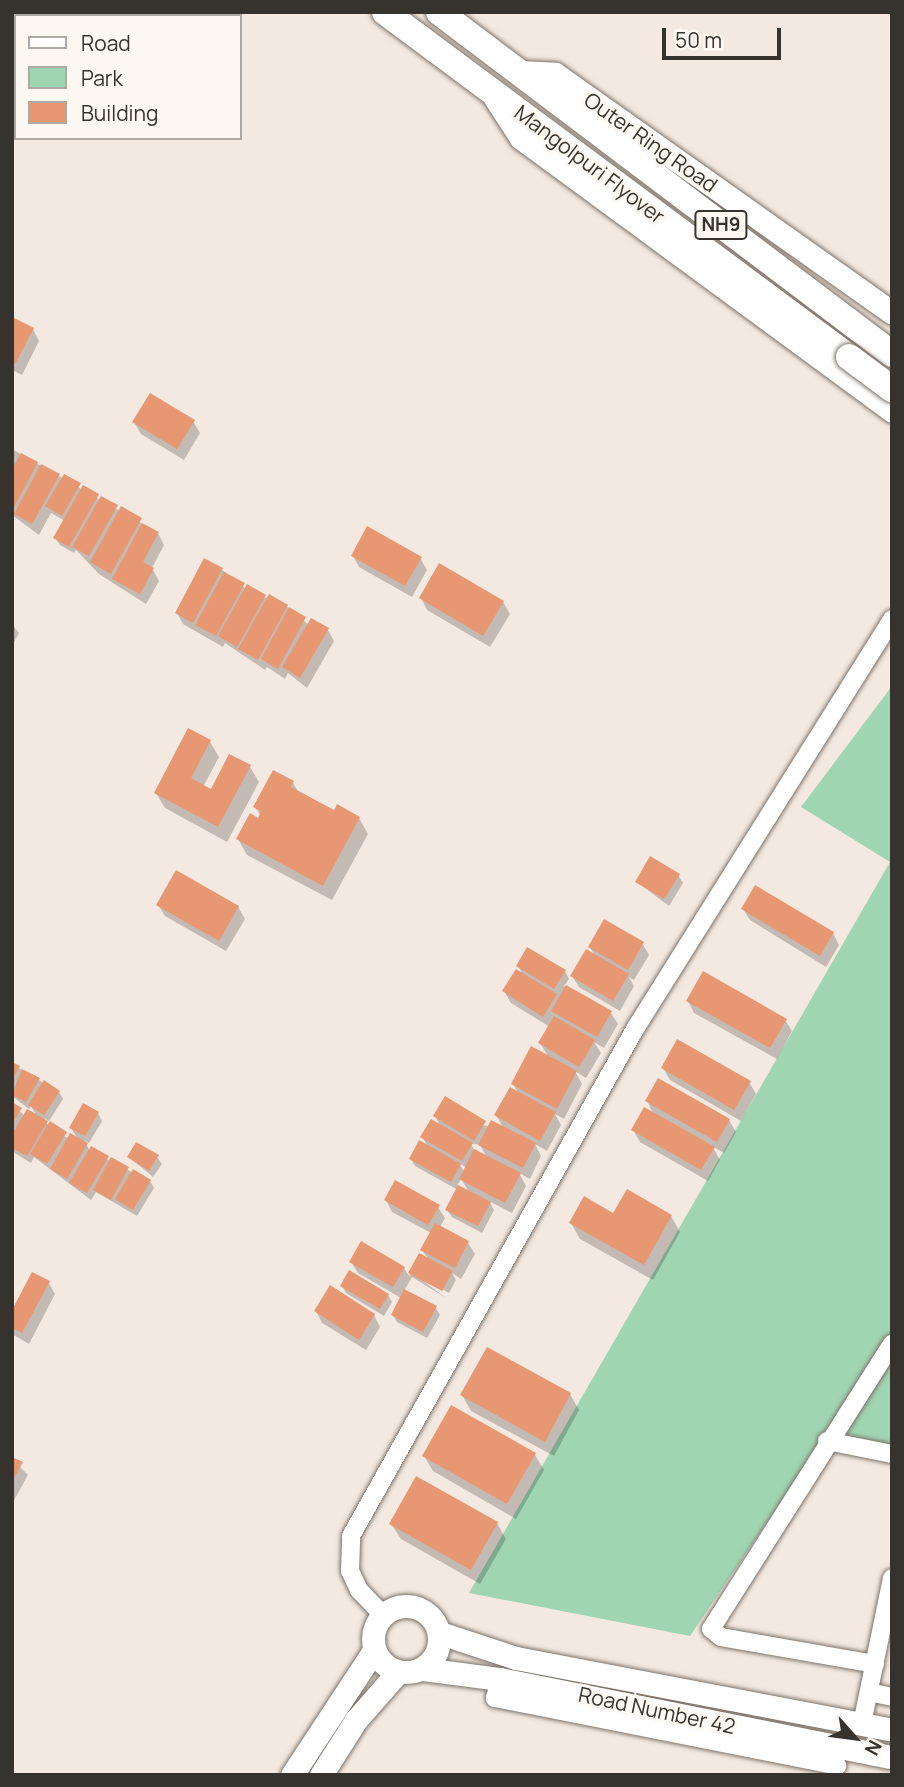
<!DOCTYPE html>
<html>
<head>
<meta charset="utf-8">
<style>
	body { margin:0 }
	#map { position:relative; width:904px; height:1787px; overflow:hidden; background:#f4e9e0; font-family:Manrope,sans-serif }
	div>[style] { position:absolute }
	.green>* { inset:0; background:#a0d5b3 }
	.shadow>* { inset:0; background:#0003 }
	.building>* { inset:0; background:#e79772 }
	.roads { filter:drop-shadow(0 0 2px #7b7269) drop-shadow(0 0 2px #7b7269) }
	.minor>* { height:18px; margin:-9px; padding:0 9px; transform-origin:9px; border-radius:9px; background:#fff }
	.major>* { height:23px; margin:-11.5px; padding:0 11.5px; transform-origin:11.5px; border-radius:11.5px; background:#fff }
	.major>.ring { margin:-11.5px; padding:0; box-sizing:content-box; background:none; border:23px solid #fff; border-radius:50% }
	.highway>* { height:26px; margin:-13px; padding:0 13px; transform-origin:13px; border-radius:13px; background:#fff }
	.bridges { filter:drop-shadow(0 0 2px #7b7269) drop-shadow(0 0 2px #7b7269) }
	.highway-bridge>* { height:26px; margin:-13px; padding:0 13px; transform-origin:13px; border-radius:13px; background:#fff }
	span { translate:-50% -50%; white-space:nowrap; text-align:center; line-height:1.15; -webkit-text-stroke:6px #fef8f2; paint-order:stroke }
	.shield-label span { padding:2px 5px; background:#fef8f2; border:2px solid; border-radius:5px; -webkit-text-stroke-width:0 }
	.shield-label { font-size:19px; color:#36322e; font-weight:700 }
	.street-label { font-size:21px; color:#36322e }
	.frame { position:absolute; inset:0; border:14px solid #36322e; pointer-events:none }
	.legend { position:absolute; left:14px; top:14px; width:228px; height:126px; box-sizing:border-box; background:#fef8f2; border:2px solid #aea9a4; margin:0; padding:9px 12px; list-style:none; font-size:21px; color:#36322e }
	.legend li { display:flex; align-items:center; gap:14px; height:35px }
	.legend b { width:35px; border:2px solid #aea9a4 }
	.north { position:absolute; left:820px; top:1703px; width:70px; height:70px; -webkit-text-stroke:5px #fef8f2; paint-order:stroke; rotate:118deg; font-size:19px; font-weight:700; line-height:28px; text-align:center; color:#36322e }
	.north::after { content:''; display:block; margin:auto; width:24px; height:32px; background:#36322e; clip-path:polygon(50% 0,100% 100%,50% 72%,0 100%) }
	.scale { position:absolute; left:662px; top:28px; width:119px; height:32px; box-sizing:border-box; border:4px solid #36322e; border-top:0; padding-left:9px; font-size:21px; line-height:24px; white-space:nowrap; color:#36322e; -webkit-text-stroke:5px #fef8f2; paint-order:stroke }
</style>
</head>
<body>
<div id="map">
	<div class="green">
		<div style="clip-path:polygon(892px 686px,892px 1338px,690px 1636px,469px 1593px,890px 862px,801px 807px)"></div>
		<div style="clip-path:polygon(892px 1358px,892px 1445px,842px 1437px)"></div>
	</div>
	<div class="shadow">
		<div style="clip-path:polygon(16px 18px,16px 49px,12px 47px)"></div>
		<div style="clip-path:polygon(12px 319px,33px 329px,39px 341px,22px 375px,12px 370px)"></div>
		<div style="clip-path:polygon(193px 421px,200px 433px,184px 460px,141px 434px,134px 422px)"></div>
		<div style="clip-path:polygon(12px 449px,158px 533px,164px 545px,152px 568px,159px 581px,146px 604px,99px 574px,76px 550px,74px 553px,60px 545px,55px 538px,65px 521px,51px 513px,39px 535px,12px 515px)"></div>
		<div style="clip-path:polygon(353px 556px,420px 558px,427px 570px,412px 597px,359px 567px)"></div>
		<div style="clip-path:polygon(221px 569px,246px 589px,287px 607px,309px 625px,328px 630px,334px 641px,307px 688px,288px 673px,285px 679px,267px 667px,265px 670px,225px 643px,223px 647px,183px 624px,177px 613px)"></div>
		<div style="clip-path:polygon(421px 598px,503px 602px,510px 614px,490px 647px,427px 610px)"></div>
		<div style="clip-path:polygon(12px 624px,19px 633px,12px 646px)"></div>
		<div style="clip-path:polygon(210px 742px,219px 757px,203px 787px,211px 791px,250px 767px,259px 782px,227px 842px,165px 808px,156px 793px)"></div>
		<div style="clip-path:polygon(293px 783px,299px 793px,334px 812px,359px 818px,368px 834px,332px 900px,247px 855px,238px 839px,261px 816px,255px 807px)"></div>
		<div style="clip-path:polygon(678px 875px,683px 883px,669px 906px,637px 882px)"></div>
		<div style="clip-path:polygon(158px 905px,238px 907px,245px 919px,226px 951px,165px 916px)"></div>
		<div style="clip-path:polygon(743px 909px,833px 933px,839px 945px,826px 967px,750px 920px)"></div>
		<div style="clip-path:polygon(642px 943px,649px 955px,634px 980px,629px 977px,634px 986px,620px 1011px,579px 987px,572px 976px,595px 956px,590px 947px)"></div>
		<div style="clip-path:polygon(evenodd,518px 966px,565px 971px,569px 979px,564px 986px,611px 1013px,618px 1024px,604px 1048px,594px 1042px,601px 1053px,586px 1078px,575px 1071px,582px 1084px,564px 1119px,555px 1114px,561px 1125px,547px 1151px,535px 1144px,541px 1156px,530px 1179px,519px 1173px,526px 1186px,512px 1213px,489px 1201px,494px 1210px,482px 1233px,452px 1217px,447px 1210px,458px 1190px,415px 1166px,411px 1159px,428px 1147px,422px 1137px,441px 1127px,435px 1116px,504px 1129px,496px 1115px,519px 1094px,513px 1084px,549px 1058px,540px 1043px,550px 1027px,511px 1003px,504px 991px,523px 975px,518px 966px,470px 1143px,480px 1145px,487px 1158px,476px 1152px,470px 1143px,518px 966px,459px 1163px,467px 1168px,464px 1172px,459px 1163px,518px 966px,461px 1179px,469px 1192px,457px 1186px,461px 1179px)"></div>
		<div style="clip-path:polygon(688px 1001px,785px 1020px,792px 1031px,777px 1059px,694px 1013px)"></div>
		<div style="clip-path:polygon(evenodd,12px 1064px,59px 1092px,63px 1099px,49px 1121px,44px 1118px,49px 1127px,69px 1139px,78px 1139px,71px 1128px,98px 1113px,102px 1121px,89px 1143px,84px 1140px,90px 1151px,150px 1181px,154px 1188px,137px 1216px,96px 1192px,91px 1200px,34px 1157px,31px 1163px,13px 1152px,12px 1104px,25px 1116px,29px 1109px,12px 1096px,12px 1064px,31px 1106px,37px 1117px,28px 1111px,31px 1106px)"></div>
		<div style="clip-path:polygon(663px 1068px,749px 1082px,756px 1094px,741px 1121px,670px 1080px)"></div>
		<div style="clip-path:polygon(647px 1101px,729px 1120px,736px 1132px,724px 1153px,712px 1146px,720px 1160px,708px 1181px,640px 1142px,633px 1130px,654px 1115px)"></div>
		<div style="clip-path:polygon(129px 1157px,157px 1157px,162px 1164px,153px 1177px)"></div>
		<div style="clip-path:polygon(386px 1200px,438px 1207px,445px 1218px,440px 1227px,468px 1243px,475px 1254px,461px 1279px,452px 1273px,456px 1280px,449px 1293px,414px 1274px,446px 1298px,412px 1277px,404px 1291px,435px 1307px,440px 1315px,427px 1338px,397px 1322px,393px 1315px,401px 1298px,358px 1273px,351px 1262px,404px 1268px,409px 1276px,420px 1256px,429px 1260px,422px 1250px,431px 1233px,392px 1212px)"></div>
		<div style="clip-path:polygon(671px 1216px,680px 1232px,653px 1280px,580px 1239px,571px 1223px)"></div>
		<div style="clip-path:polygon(48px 1282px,55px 1294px,29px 1344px,12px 1334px,12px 1314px)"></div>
		<div style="clip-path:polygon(342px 1286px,388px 1295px,392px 1302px,384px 1316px,346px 1293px)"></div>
		<div style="clip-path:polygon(316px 1311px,374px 1315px,380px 1327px,366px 1350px,322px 1323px)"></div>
		<div style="clip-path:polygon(570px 1394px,579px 1410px,554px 1456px,471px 1411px,462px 1395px)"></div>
		<div style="clip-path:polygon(535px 1455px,544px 1470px,516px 1519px,433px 1471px,424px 1456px)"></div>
		<div style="clip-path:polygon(12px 1459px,28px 1475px,12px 1504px)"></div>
		<div style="clip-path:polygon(497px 1523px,506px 1539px,480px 1584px,401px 1539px,391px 1524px)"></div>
	</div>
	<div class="building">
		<div style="clip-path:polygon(16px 14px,16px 45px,12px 43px)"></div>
		<div style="clip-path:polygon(12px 317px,34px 328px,15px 364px,12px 363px)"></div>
		<div style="clip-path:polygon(150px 393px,195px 420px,177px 449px,132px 422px)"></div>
		<div style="clip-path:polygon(21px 453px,38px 462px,12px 511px,12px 469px)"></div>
		<div style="clip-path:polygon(41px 464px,60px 474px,32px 524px,14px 514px)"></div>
		<div style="clip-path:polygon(64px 474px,81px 483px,62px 516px,45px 506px)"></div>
		<div style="clip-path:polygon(83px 485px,99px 494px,69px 547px,53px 538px)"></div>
		<div style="clip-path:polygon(101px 496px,118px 505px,89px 556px,72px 547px)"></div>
		<div style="clip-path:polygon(121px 506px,142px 518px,111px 574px,90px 562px)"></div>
		<div style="clip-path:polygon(142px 523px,159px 532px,143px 562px,154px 568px,140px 594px,112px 579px)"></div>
		<div style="clip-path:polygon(367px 526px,422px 557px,405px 586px,351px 556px)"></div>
		<div style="clip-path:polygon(204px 558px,223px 568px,193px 623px,175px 613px)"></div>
		<div style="clip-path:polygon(439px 563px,504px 601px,483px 636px,419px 598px)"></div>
		<div style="clip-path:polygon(224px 572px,245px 583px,216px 636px,195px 625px)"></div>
		<div style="clip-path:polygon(247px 584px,266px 595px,237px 647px,218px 636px)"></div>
		<div style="clip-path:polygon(269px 594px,288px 605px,258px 660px,238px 649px)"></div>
		<div style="clip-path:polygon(289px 607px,306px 617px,278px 669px,261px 659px)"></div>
		<div style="clip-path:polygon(311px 618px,329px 628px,300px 678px,282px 667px)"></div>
		<div style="clip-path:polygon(188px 728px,211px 740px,191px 778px,211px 789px,229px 754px,251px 765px,218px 827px,154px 793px)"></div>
		<div style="clip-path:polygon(273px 770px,294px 781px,291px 787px,334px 810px,337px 804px,360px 817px,323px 886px,236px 839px,250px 813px,258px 818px,261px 811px,253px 807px)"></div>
		<div style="clip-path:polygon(650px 856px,680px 874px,664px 899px,635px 882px)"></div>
		<div style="clip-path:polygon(176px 870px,239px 906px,219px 941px,156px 905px)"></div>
		<div style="clip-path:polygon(755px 885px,834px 932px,820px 956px,741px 909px)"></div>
		<div style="clip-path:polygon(604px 919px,644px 942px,628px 970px,588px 947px)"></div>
		<div style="clip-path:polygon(527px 947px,566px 970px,554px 989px,516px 966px)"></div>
		<div style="clip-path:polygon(586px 949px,629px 974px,613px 1001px,570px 976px)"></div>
		<div style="clip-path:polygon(516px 969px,557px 994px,543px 1017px,502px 991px)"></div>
		<div style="clip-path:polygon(703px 971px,787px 1019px,770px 1048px,686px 1001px)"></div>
		<div style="clip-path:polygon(566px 985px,612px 1011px,597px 1037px,551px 1011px)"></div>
		<div style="clip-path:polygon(554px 1016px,595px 1040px,579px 1067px,538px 1043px)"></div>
		<div style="clip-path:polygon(677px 1039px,751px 1081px,734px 1110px,661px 1068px)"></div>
		<div style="clip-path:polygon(531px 1046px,577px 1071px,557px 1109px,511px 1084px)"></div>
		<div style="clip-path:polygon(12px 1062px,20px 1066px,12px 1080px)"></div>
		<div style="clip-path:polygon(22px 1069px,40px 1078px,26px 1102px,12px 1095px)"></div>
		<div style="clip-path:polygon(658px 1078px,730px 1119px,717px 1142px,645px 1101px)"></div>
		<div style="clip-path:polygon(44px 1080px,60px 1091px,44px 1115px,28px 1105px)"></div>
		<div style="clip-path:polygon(510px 1087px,556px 1112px,540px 1141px,494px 1115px)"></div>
		<div style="clip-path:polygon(445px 1096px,486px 1121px,474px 1141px,433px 1116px)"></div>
		<div style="clip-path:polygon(12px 1102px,22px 1108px,12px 1124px)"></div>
		<div style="clip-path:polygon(83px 1103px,99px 1112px,85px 1136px,69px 1128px)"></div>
		<div style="clip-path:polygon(644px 1107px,715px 1147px,701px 1170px,631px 1130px)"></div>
		<div style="clip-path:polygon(27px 1109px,48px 1121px,27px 1156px,12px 1148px,12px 1134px)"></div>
		<div style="clip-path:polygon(431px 1119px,473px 1143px,462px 1161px,420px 1137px)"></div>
		<div style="clip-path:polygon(491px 1120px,536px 1143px,523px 1168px,478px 1145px)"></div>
		<div style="clip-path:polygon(50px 1121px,67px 1132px,47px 1164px,30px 1154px)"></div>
		<div style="clip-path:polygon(70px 1133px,88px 1143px,67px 1179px,50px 1169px)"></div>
		<div style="clip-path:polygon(419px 1140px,461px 1164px,451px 1182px,409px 1159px)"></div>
		<div style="clip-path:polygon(136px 1142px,159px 1155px,149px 1171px,127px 1157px)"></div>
		<div style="clip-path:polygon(91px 1146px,109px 1156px,87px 1193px,69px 1183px)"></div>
		<div style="clip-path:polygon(474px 1149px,521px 1173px,505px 1203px,459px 1179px)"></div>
		<div style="clip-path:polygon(111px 1157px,129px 1167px,111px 1200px,93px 1190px)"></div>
		<div style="clip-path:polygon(133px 1169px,151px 1180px,133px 1210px,115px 1199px)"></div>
		<div style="clip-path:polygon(395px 1180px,440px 1205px,428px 1225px,384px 1200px)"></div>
		<div style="clip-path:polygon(458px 1185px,491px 1202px,478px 1226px,445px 1210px)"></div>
		<div style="clip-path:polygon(627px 1189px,672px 1215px,644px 1265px,569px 1223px,584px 1196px,613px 1213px)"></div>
		<div style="clip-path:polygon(435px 1223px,469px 1241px,455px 1268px,420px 1250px)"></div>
		<div style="clip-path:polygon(361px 1241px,405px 1267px,393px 1287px,349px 1262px)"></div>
		<div style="clip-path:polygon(419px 1253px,453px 1271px,442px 1291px,408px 1273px)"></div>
		<div style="clip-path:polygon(349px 1270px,389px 1294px,380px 1309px,340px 1286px)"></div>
		<div style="clip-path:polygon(32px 1272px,50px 1281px,22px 1333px,12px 1328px,12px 1310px)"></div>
		<div style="clip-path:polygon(330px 1285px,375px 1314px,359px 1340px,314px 1311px)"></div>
		<div style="clip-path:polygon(404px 1289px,437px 1306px,423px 1332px,391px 1315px)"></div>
		<div style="clip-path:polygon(487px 1347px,571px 1393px,545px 1442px,460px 1395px)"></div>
		<div style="clip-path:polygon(451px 1405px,536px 1453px,507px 1504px,422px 1456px)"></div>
		<div style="clip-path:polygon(12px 1457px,23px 1462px,12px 1481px)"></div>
		<div style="clip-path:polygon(416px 1476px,498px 1522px,471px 1570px,389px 1524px)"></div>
	</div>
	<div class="roads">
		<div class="minor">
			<div style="left:827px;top:1441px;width:66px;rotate:11.3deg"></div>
			<div style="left:383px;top:1615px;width:35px;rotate:-134deg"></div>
			<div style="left:359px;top:1590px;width:21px;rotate:-115deg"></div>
			<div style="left:350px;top:1571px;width:35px;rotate:-88deg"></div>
			<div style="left:351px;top:1536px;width:581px;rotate:-60.74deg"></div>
			<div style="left:635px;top:1029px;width:484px;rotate:-57.9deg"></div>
			<div style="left:875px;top:1664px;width:156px;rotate:-170.1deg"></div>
			<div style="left:721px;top:1637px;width:13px;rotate:-141deg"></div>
			<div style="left:711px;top:1629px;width:338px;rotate:-57.6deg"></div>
			<div style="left:500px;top:1679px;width:20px;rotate:105deg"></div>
			<div style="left:495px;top:1698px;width:349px;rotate:11.2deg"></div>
			<div style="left:869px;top:1692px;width:24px;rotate:12deg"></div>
			<div style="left:862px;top:1724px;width:149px;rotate:-78.4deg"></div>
		</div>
		<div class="major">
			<div style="left:520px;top:72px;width:35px;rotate:3deg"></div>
			<div style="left:555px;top:74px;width:413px;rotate:35.3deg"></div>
			<div style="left:495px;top:98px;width:48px;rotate:57deg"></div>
			<div style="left:521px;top:138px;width:461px;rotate:36.3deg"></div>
			<div class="ring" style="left:373px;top:1606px;width:43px;height:43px"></div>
			<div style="left:440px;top:1633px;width:80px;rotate:18.2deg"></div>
			<div style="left:516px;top:1658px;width:383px;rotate:10.8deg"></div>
			<div style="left:423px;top:1669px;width:78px;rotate:7.4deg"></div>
			<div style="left:500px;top:1679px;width:400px;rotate:11.3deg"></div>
			<div style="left:292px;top:1775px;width:149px;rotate:-56.7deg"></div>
			<div style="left:321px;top:1775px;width:65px;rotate:-57.5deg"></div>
			<div style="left:356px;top:1720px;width:64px;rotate:-48.8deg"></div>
		</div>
		<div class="highway">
			<div style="left:385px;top:12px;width:578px;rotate:36.63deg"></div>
			<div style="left:439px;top:12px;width:568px;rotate:37.05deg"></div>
		</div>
	</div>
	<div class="bridges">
		<div class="highway-bridge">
			<div style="left:849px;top:357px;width:54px;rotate:36.7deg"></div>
		</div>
	</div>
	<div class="shield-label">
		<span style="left:721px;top:225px">NH9</span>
	</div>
	<div class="street-label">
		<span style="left:651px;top:142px;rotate:35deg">Outer Ring Road</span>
		<span style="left:590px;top:164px;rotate:37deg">Mangolpuri Flyover</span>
		<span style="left:657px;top:1710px;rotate:12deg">Road Number 42</span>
	</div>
	<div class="frame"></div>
	<ul class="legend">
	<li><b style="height:9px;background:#fff"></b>Road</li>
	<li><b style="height:19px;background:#a0d5b3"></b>Park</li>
	<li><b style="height:19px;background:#e79772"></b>Building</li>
	</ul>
	<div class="north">N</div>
	<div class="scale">50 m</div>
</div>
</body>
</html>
